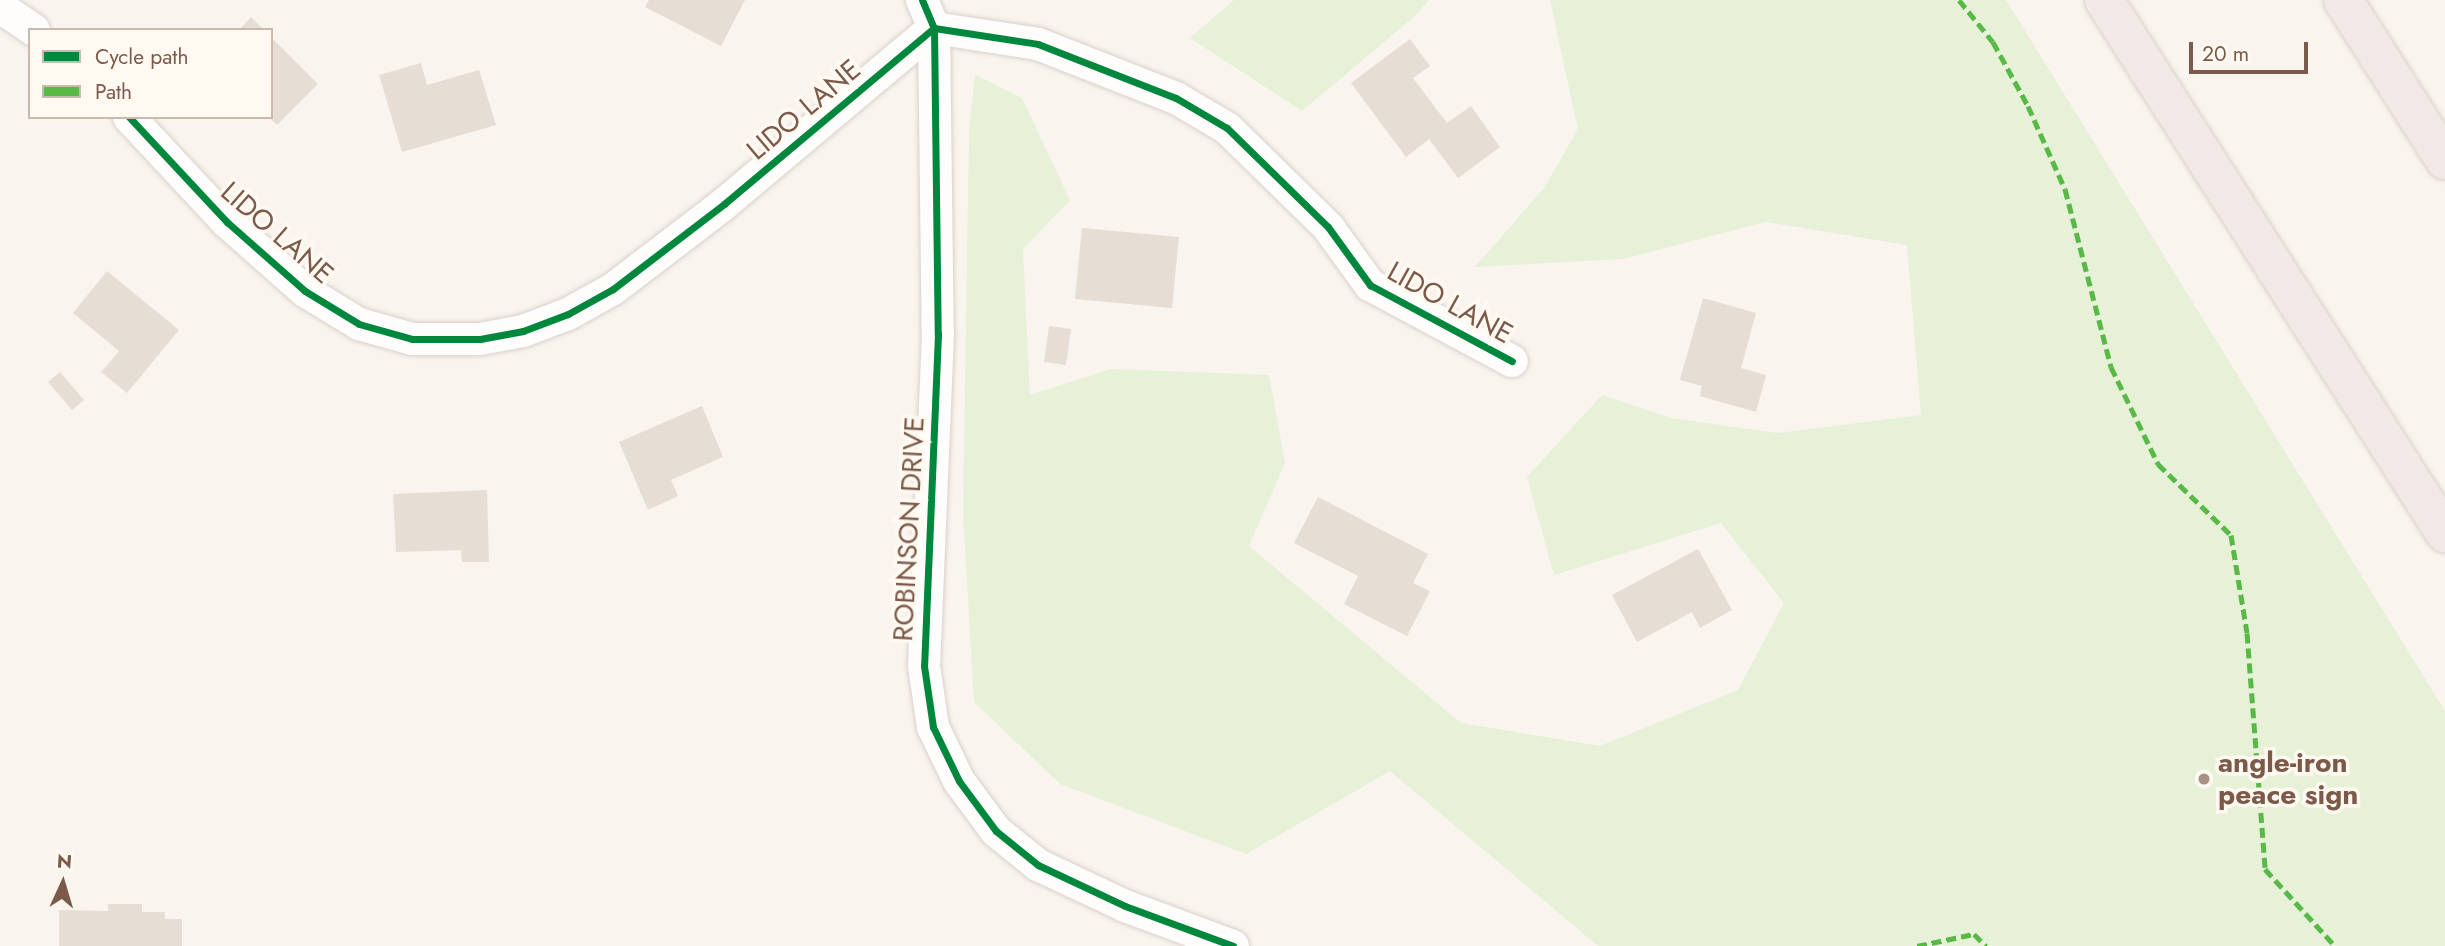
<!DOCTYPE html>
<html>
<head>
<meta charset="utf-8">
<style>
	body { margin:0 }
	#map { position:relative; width:2445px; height:946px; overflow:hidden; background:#f9f4ee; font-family:Jost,sans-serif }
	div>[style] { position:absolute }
	.green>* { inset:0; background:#e6f1d8 }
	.building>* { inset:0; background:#e6ddd5 }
	.roads { filter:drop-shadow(0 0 2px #d9d1cc) drop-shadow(0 0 2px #d9d1cc) }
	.street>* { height:32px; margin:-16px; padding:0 16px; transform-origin:16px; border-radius:16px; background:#fefdfc }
	.highway>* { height:38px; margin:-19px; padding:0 19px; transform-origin:19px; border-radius:19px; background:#f2e9e6 }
	.quiet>* { height:5px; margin-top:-2.5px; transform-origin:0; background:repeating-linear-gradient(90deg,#58b947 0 10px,transparent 0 15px) }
	.cycleway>* { height:7px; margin:-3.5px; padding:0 3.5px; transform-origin:3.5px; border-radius:3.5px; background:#00873e }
	.dots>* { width:19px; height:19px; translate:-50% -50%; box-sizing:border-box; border:4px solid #fff9f1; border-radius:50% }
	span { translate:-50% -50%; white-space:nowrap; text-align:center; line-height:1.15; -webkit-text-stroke:7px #fff9f1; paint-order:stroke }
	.street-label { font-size:28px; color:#7c5a4a }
	.poi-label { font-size:28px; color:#7c5a4a; font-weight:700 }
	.left { translate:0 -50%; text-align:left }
	.legend { position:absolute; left:28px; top:28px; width:245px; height:91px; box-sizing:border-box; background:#fff9f1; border:2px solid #cbb9ae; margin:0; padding:9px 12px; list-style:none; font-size:21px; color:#7c5a4a }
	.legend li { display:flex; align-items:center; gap:14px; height:35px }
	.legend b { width:35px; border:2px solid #cbb9ae }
	.north { position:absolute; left:28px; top:848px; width:70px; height:70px; -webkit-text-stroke:5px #fff9f1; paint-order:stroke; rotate:4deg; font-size:19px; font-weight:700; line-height:28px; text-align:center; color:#7c5a4a }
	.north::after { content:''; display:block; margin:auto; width:24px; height:32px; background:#7c5a4a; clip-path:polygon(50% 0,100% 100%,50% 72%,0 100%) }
	.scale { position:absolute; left:2189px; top:42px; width:119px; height:32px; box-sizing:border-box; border:4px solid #7c5a4a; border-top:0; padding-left:9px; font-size:21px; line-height:24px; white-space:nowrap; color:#7c5a4a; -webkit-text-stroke:5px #fff9f1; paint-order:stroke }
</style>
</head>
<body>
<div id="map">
	<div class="green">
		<div style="clip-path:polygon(1234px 0,1429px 0,1415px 16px,1302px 111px,1190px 38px)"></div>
		<div style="clip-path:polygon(1550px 0,2006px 0,2445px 711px,2445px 946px,1598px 946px,1390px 771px,1246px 854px,1060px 784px,974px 702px,963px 513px,969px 131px,975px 75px,1022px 98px,1070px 200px,1023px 249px,1030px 395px,1111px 369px,1269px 375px,1285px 463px,1249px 546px,1461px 723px,1600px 746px,1738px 690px,1784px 603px,1721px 523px,1554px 575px,1527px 477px,1602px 395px,1671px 418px,1777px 433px,1921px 415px,1907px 245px,1766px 222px,1622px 259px,1475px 267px,1544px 188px,1578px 129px)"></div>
	</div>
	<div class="building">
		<div style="clip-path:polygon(649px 0,745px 0,721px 46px,645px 7px)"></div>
		<div style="clip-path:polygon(251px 17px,264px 30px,239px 30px)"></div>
		<div style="clip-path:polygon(271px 37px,318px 84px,277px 125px,271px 119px)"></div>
		<div style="clip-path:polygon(1410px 39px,1430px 66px,1413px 78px,1447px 123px,1471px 106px,1500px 147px,1458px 178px,1429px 139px,1406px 157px,1351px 83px)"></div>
		<div style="clip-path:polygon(421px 63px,427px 85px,479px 70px,496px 125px,402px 152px,379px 75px)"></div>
		<div style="clip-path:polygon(1082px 228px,1179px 237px,1172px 308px,1075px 299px)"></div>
		<div style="clip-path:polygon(107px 271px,179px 330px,127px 393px,101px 372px,119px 351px,73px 313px)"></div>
		<div style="clip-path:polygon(1703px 298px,1756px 313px,1741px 368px,1766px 375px,1756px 412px,1700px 396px,1702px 386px,1680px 380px)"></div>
		<div style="clip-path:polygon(1049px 326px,1071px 329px,1066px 365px,1044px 362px)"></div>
		<div style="clip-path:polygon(60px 372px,84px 400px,72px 410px,48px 382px)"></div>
		<div style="clip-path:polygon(702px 406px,723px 457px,671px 480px,678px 496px,648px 510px,619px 442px)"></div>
		<div style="clip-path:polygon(487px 490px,489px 562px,462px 562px,461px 550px,396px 552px,393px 494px)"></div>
		<div style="clip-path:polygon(1318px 497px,1428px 554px,1413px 583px,1430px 591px,1407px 636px,1344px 604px,1358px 576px,1294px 543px)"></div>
		<div style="clip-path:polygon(1698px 549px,1732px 610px,1700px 628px,1692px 612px,1637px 642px,1612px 595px)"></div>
		<div style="clip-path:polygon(108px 904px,142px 904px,142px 912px,165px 912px,165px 919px,182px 919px,182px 946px,59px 946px,59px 910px,108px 911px)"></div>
	</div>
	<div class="roads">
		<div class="street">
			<div style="left:922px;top:0;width:30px;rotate:67deg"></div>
			<div style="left:934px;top:28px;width:306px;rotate:89.3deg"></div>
			<div style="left:938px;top:334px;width:332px;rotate:92.4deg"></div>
			<div style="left:924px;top:666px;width:62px;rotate:81.6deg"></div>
			<div style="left:933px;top:727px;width:60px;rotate:64.3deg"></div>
			<div style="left:959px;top:781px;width:62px;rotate:53.5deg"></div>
			<div style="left:996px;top:831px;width:54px;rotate:39deg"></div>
			<div style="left:1038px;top:865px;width:96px;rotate:25.2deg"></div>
			<div style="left:1125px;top:906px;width:115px;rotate:20.3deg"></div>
			<div style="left:0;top:7px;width:41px;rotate:34.1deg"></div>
			<div style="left:129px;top:117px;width:144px;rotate:47deg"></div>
			<div style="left:227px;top:222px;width:104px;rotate:41.5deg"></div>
			<div style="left:305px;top:291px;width:63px;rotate:31.4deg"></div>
			<div style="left:359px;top:324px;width:55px;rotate:15.8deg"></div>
			<div style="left:412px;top:339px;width:68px"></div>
			<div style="left:480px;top:339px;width:44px;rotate:-10.5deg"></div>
			<div style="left:523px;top:331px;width:48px;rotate:-20.7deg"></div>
			<div style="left:568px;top:314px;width:51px;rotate:-29.1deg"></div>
			<div style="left:613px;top:289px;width:140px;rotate:-37.4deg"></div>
			<div style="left:724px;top:204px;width:274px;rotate:-40deg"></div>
			<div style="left:934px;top:28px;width:105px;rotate:8.7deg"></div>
			<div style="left:1038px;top:44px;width:148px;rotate:21.4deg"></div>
			<div style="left:1176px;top:98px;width:59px;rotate:30.5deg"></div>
			<div style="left:1227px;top:128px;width:141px;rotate:44.4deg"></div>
			<div style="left:1328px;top:227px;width:72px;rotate:54.1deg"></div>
			<div style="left:1370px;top:285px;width:161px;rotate:28.2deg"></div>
		</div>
		<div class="highway">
			<div style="left:2104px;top:0;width:633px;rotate:57.39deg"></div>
			<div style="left:2343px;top:0;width:190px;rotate:57.5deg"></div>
		</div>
	</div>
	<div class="quiet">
		<div style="left:1959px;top:0;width:54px;rotate:51deg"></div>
		<div style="left:1993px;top:42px;width:73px;rotate:61.3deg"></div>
		<div style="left:2028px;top:106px;width:91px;rotate:66deg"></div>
		<div style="left:2065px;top:189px;width:184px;rotate:75.5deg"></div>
		<div style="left:2111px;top:367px;width:108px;rotate:64.1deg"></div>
		<div style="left:2158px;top:464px;width:102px;rotate:44.2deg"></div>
		<div style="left:2231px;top:535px;width:99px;rotate:80.7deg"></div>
		<div style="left:2247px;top:633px;width:237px;rotate:85.6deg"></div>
		<div style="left:2265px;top:869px;width:104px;rotate:47.7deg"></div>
		<div style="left:1917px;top:946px;width:58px;rotate:-11.9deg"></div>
		<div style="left:1974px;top:934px;width:17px;rotate:45deg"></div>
	</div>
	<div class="cycleway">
		<div style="left:922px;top:0;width:30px;rotate:67deg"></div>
		<div style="left:934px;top:28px;width:306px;rotate:89.3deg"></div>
		<div style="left:938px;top:334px;width:332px;rotate:92.4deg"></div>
		<div style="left:924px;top:666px;width:62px;rotate:81.6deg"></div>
		<div style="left:933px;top:727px;width:60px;rotate:64.3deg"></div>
		<div style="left:959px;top:781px;width:62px;rotate:53.5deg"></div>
		<div style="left:996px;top:831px;width:54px;rotate:39deg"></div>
		<div style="left:1038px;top:865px;width:96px;rotate:25.2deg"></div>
		<div style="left:1125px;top:906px;width:115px;rotate:20.3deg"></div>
		<div style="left:129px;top:117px;width:144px;rotate:47deg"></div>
		<div style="left:227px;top:222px;width:104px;rotate:41.5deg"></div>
		<div style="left:305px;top:291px;width:63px;rotate:31.4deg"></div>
		<div style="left:359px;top:324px;width:55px;rotate:15.8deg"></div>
		<div style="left:412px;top:339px;width:68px"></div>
		<div style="left:480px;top:339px;width:44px;rotate:-10.5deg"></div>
		<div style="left:523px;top:331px;width:48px;rotate:-20.7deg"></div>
		<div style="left:568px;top:314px;width:51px;rotate:-29.1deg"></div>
		<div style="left:613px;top:289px;width:140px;rotate:-37.4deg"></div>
		<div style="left:724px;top:204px;width:274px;rotate:-40deg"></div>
		<div style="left:934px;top:28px;width:105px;rotate:8.7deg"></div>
		<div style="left:1038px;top:44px;width:148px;rotate:21.4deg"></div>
		<div style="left:1176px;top:98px;width:59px;rotate:30.5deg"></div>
		<div style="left:1227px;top:128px;width:141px;rotate:44.4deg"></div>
		<div style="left:1328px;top:227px;width:72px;rotate:54.1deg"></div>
		<div style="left:1370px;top:285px;width:161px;rotate:28.2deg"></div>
	</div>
	<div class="dots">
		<div style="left:2204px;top:779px;background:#a89083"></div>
	</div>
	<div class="street-label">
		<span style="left:804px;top:110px;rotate:-40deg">LIDO LANE</span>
		<span style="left:277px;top:233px;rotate:41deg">LIDO LANE</span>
		<span style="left:1450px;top:303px;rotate:29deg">LIDO LANE</span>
		<span style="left:909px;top:529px;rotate:-87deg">ROBINSON DRIVE</span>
	</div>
	<div class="poi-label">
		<span class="left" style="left:2218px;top:779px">angle-iron<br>peace sign</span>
	</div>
	<ul class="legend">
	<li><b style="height:9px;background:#00873e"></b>Cycle path</li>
	<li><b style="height:9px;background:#58b947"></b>Path</li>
	</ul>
	<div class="north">N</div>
	<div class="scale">20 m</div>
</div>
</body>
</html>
